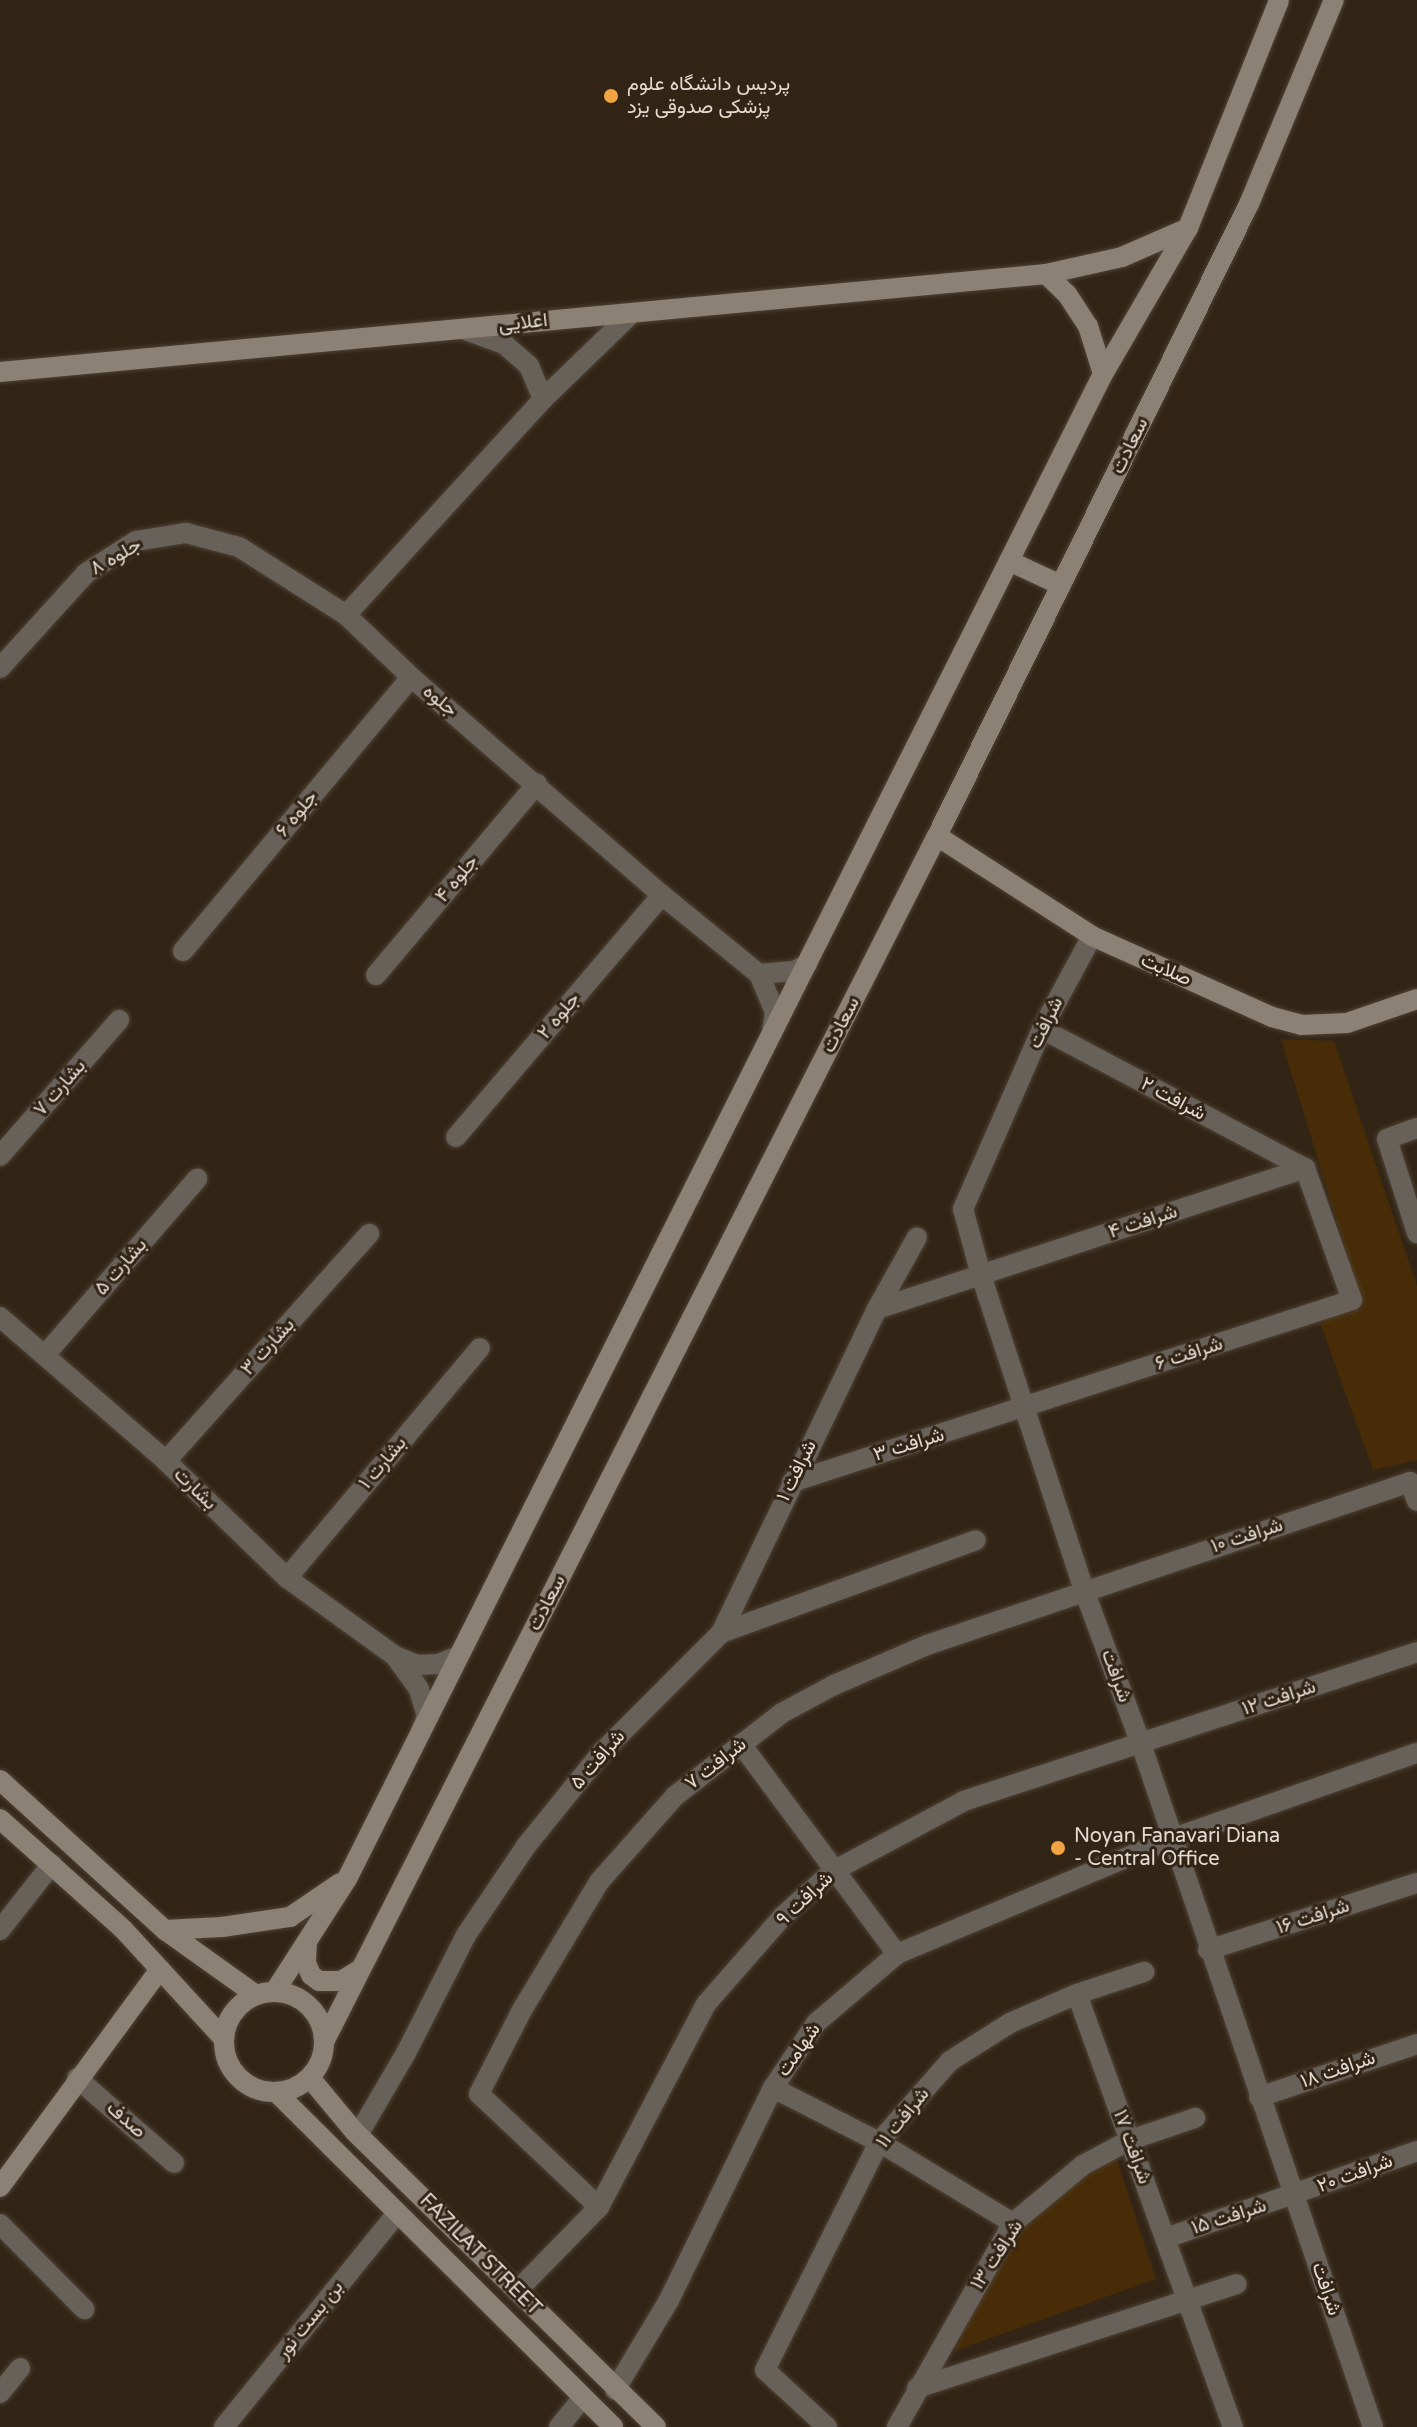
<!DOCTYPE html>
<html>
<head>
<meta charset="utf-8">
<style>
	body { margin:0 }
	#map { position:relative; width:1417px; height:2427px; overflow:hidden; background:#322516; font-family:"Varela Round",Vazirmatn,sans-serif }
	div>[style] { position:absolute }
	.green>* { inset:0; background:#482c07 }
	.roads { filter:drop-shadow(0 0 2px #4e4234) drop-shadow(0 0 2px #4e4234) }
	.street>* { height:20px; margin:-10px; padding:0 10px; transform-origin:10px; border-radius:10px; background:#686159 }
	.secondary>* { height:20px; margin:-10px; padding:0 10px; transform-origin:10px; border-radius:10px; background:#8c8175 }
	.secondary>.ring { margin:-10px; padding:0; box-sizing:content-box; background:none; border:20px solid #8c8175; border-radius:50% }
	.dots>* { width:22px; height:22px; translate:-50% -50%; box-sizing:border-box; border:4px solid #322516; border-radius:50% }
	span { translate:-50% -50%; white-space:nowrap; text-align:center; line-height:1.15; -webkit-text-stroke:6px #322516; paint-order:stroke }
	.poi-label { font-size:20px; color:#e3dad1 }
	.left { translate:0 -50%; text-align:left }
	.street-label { font-size:20px; color:#e3dad1 }
</style>
</head>
<body>
<div id="map">
	<div class="green">
		<div style="clip-path:polygon(1281px 1039px,1334px 1041px,1417px 1286px,1417px 1460px,1373px 1470px,1320px 1322px,1362px 1303px)"></div>
		<div style="clip-path:polygon(1112px 2145px,1156px 2279px,954px 2351px,1015px 2229px)"></div>
	</div>
	<div class="roads">
		<div class="street">
			<div style="left:463px;top:329px;width:44px;rotate:20.1deg"></div>
			<div style="left:504px;top:344px;width:33px;rotate:41deg"></div>
			<div style="left:529px;top:366px;width:36px;rotate:67deg"></div>
			<div style="left:346px;top:615px;width:292px;rotate:-47.6deg"></div>
			<div style="left:543px;top:399px;width:124px;rotate:-44deg"></div>
			<div style="left:0;top:668px;width:128px;rotate:-47.8deg"></div>
			<div style="left:86px;top:573px;width:59px;rotate:-32.6deg"></div>
			<div style="left:136px;top:541px;width:51px;rotate:-9.1deg"></div>
			<div style="left:186px;top:533px;width:55px;rotate:14.8deg"></div>
			<div style="left:239px;top:547px;width:127px;rotate:32.4deg"></div>
			<div style="left:346px;top:615px;width:90px;rotate:43.6deg"></div>
			<div style="left:411px;top:677px;width:332px;rotate:41deg"></div>
			<div style="left:662px;top:895px;width:125px;rotate:39.2deg"></div>
			<div style="left:759px;top:974px;width:41px;rotate:67.2deg"></div>
			<div style="left:775px;top:1012px;width:19px;rotate:99deg"></div>
			<div style="left:1092px;top:936px;width:106px;rotate:118.3deg"></div>
			<div style="left:1042px;top:1029px;width:197px;rotate:113.7deg"></div>
			<div style="left:963px;top:1209px;width:68px;rotate:74.7deg"></div>
			<div style="left:981px;top:1275px;width:331px;rotate:71.9deg"></div>
			<div style="left:1084px;top:1590px;width:164px;rotate:69.7deg"></div>
			<div style="left:1141px;top:1744px;width:721px;rotate:71.24deg"></div>
			<div style="left:183px;top:951px;width:356px;rotate:-50.2deg"></div>
			<div style="left:759px;top:974px;width:35px;rotate:-5deg"></div>
			<div style="left:794px;top:971px;width:15px;rotate:-28deg"></div>
			<div style="left:376px;top:975px;width:250px;rotate:-49.9deg"></div>
			<div style="left:1042px;top:1029px;width:297px;rotate:27.9deg"></div>
			<div style="left:1417px;top:1128px;width:32px;rotate:160deg"></div>
			<div style="left:1387px;top:1139px;width:99px;rotate:72.3deg"></div>
			<div style="left:456px;top:1137px;width:318px;rotate:-49.6deg"></div>
			<div style="left:0;top:1156px;width:181px;rotate:-48.8deg"></div>
			<div style="left:877px;top:1309px;width:451px;rotate:-18.2deg"></div>
			<div style="left:0;top:1317px;width:220px;rotate:40.9deg"></div>
			<div style="left:166px;top:1461px;width:168px;rotate:44deg"></div>
			<div style="left:287px;top:1578px;width:133px;rotate:35.8deg"></div>
			<div style="left:45px;top:1355px;width:233px;rotate:-49.2deg"></div>
			<div style="left:166px;top:1461px;width:305px;rotate:-48.2deg"></div>
			<div style="left:792px;top:1482px;width:589px;rotate:-18deg"></div>
			<div style="left:1352px;top:1300px;width:140px;rotate:-109.6deg"></div>
			<div style="left:287px;top:1578px;width:300px;rotate:-50deg"></div>
			<div style="left:721px;top:1633px;width:360px;rotate:-64.3deg"></div>
			<div style="left:877px;top:1309px;width:82px;rotate:-60.9deg"></div>
			<div style="left:421px;top:1731px;width:16px;rotate:-68deg"></div>
			<div style="left:427px;top:1716px;width:28px;rotate:-107deg"></div>
			<div style="left:419px;top:1689px;width:41px;rotate:-126deg"></div>
			<div style="left:395px;top:1656px;width:24px;rotate:22deg"></div>
			<div style="left:417px;top:1665px;width:21px;rotate:-3deg"></div>
			<div style="left:438px;top:1664px;width:22px;rotate:-21deg"></div>
			<div style="left:741px;top:1744px;width:262px;rotate:53.4deg"></div>
			<div style="left:0;top:1930px;width:84px;rotate:-51.8deg"></div>
			<div style="left:1208px;top:1950px;width:219px;rotate:-17.8deg"></div>
			<div style="left:1077px;top:1994px;width:460px;rotate:70.2deg"></div>
			<div style="left:77px;top:2078px;width:129px;rotate:41.2deg"></div>
			<div style="left:773px;top:2088px;width:119px;rotate:27deg"></div>
			<div style="left:879px;top:2142px;width:157px;rotate:31.2deg"></div>
			<div style="left:1259px;top:2097px;width:167px;rotate:-18.5deg"></div>
			<div style="left:358px;top:2135px;width:95px;rotate:-59.7deg"></div>
			<div style="left:406px;top:2053px;width:132px;rotate:-63deg"></div>
			<div style="left:466px;top:1935px;width:107px;rotate:-56deg"></div>
			<div style="left:526px;top:1846px;width:122px;rotate:-51deg"></div>
			<div style="left:603px;top:1751px;width:167px;rotate:-45deg"></div>
			<div style="left:721px;top:1633px;width:271px;rotate:-20deg"></div>
			<div style="left:599px;top:2207px;width:165px;rotate:-136.7deg"></div>
			<div style="left:479px;top:2094px;width:94px;rotate:-62.9deg"></div>
			<div style="left:522px;top:2010px;width:149px;rotate:-59deg"></div>
			<div style="left:599px;top:1882px;width:115px;rotate:-48.5deg"></div>
			<div style="left:675px;top:1796px;width:135px;rotate:-37.8deg"></div>
			<div style="left:782px;top:1713px;width:59px;rotate:-28.3deg"></div>
			<div style="left:834px;top:1685px;width:101px;rotate:-23.3deg"></div>
			<div style="left:927px;top:1645px;width:510px;rotate:-18.65deg"></div>
			<div style="left:1410px;top:1482px;width:20px;rotate:70deg"></div>
			<div style="left:0;top:2224px;width:120px;rotate:45.3deg"></div>
			<div style="left:1166px;top:2238px;width:266px;rotate:-19.1deg"></div>
			<div style="left:517px;top:2291px;width:117px;rotate:-45.7deg"></div>
			<div style="left:599px;top:2207px;width:229px;rotate:-62.2deg"></div>
			<div style="left:706px;top:2004px;width:117px;rotate:-48.8deg"></div>
			<div style="left:783px;top:1916px;width:67px;rotate:-42deg"></div>
			<div style="left:833px;top:1871px;width:149px;rotate:-28.1deg"></div>
			<div style="left:964px;top:1801px;width:477px;rotate:-18.2deg"></div>
			<div style="left:917px;top:2388px;width:336px;rotate:-18deg"></div>
			<div style="left:615px;top:2390px;width:105px;rotate:-59deg"></div>
			<div style="left:669px;top:2300px;width:236px;rotate:-63.9deg"></div>
			<div style="left:773px;top:2088px;width:78px;rotate:-56.5deg"></div>
			<div style="left:816px;top:2023px;width:106px;rotate:-40.4deg"></div>
			<div style="left:897px;top:1954px;width:297px;rotate:-22.8deg"></div>
			<div style="left:1171px;top:1839px;width:261px;rotate:-19.3deg"></div>
			<div style="left:0;top:2393px;width:32px;rotate:-51deg"></div>
			<div style="left:224px;top:2427px;width:275px;rotate:-51deg"></div>
			<div style="left:559px;top:2427px;width:36px;rotate:-51deg"></div>
			<div style="left:827px;top:2427px;width:84px;rotate:-137.4deg"></div>
			<div style="left:765px;top:2370px;width:255px;rotate:-63.4deg"></div>
			<div style="left:879px;top:2142px;width:108px;rotate:-48.8deg"></div>
			<div style="left:950px;top:2061px;width:71px;rotate:-32.3deg"></div>
			<div style="left:1010px;top:2023px;width:73px;rotate:-23.4deg"></div>
			<div style="left:1077px;top:1994px;width:71px;rotate:-18.2deg"></div>
			<div style="left:897px;top:2427px;width:235px;rotate:-60.4deg"></div>
			<div style="left:1013px;top:2223px;width:91px;rotate:-39.6deg"></div>
			<div style="left:1083px;top:2165px;width:53px;rotate:-28deg"></div>
			<div style="left:1130px;top:2140px;width:69px;rotate:-18.7deg"></div>
		</div>
		<div class="secondary">
			<div style="left:1046px;top:274px;width:29px;rotate:44deg"></div>
			<div style="left:1067px;top:294px;width:38px;rotate:57deg"></div>
			<div style="left:1088px;top:326px;width:50px;rotate:72.6deg"></div>
			<div style="left:0;top:372px;width:1051px;rotate:-5.35deg"></div>
			<div style="left:1046px;top:274px;width:78px;rotate:-12.6deg"></div>
			<div style="left:1122px;top:257px;width:72px;rotate:-23.7deg"></div>
			<div style="left:1009px;top:561px;width:57px;rotate:24.8deg"></div>
			<div style="left:937px;top:836px;width:184px;rotate:32.8deg"></div>
			<div style="left:1092px;top:936px;width:197px;rotate:24.2deg"></div>
			<div style="left:1272px;top:1017px;width:30px;rotate:15deg"></div>
			<div style="left:1301px;top:1025px;width:46px;rotate:-2.5deg"></div>
			<div style="left:1347px;top:1023px;width:74px;rotate:-18.9deg"></div>
			<div style="left:0;top:1780px;width:223px;rotate:42.3deg"></div>
			<div style="left:165px;top:1930px;width:112px;rotate:35.5deg"></div>
			<div style="left:0;top:1819px;width:165px;rotate:41.8deg"></div>
			<div style="left:123px;top:1929px;width:148px;rotate:47.5deg"></div>
			<div style="left:165px;top:1930px;width:57px;rotate:-3deg"></div>
			<div style="left:222px;top:1927px;width:69px;rotate:-8.4deg"></div>
			<div style="left:290px;top:1917px;width:60px;rotate:-34.2deg"></div>
			<div style="left:307px;top:1942px;width:21px;rotate:93deg"></div>
			<div style="left:306px;top:1963px;width:13px;rotate:67deg"></div>
			<div style="left:311px;top:1975px;width:10px;rotate:37deg"></div>
			<div style="left:319px;top:1981px;width:22px"></div>
			<div style="left:341px;top:1981px;width:23px;rotate:-31deg"></div>
			<div style="left:275px;top:1991px;width:133px;rotate:-57.3deg"></div>
			<div style="left:347px;top:1879px;width:1684px;rotate:-63.33deg"></div>
			<div style="left:1103px;top:374px;width:169px;rotate:-59.8deg"></div>
			<div style="left:1188px;top:228px;width:245px;rotate:-68.2deg"></div>
			<div class="ring" style="left:224px;top:1992px;width:80px;height:80px"></div>
			<div style="left:325px;top:2040px;width:1351px;rotate:-63.06deg"></div>
			<div style="left:937px;top:836px;width:705px;rotate:-63.73deg"></div>
			<div style="left:1249px;top:204px;width:221px;rotate:-67.4deg"></div>
			<div style="left:310px;top:2078px;width:70px;rotate:50.2deg"></div>
			<div style="left:355px;top:2132px;width:421px;rotate:44.4deg"></div>
			<div style="left:276px;top:2092px;width:475px;rotate:44.8deg"></div>
			<div style="left:0;top:2187px;width:270px;rotate:-53.7deg"></div>
		</div>
	</div>
	<div class="dots">
		<div style="left:611px;top:96px;background:#f3a442"></div>
		<div style="left:1058px;top:1848px;background:#f3a442"></div>
	</div>
	<div class="poi-label">
		<span class="left" style="left:627px;top:96px">پردیس دانشگاه علوم<br>پزشکی صدوقی یزد</span>
		<span class="left" style="left:1074px;top:1848px">Noyan Fanavari Diana<br>- Central Office</span>
	</div>
	<div class="street-label">
		<span style="left:523px;top:323px;rotate:-6deg">اعلایی</span>
		<span style="left:1130px;top:446px;rotate:-64deg">سعادت</span>
		<span style="left:116px;top:557px;rotate:-30deg">جلوه ۸</span>
		<span style="left:440px;top:701px;rotate:40deg">جلوه</span>
		<span style="left:297px;top:814px;rotate:-50deg">جلوه ۶</span>
		<span style="left:457px;top:879px;rotate:-50deg">جلوه ۴</span>
		<span style="left:1166px;top:970px;rotate:24deg">صلابت</span>
		<span style="left:559px;top:1016px;rotate:-50deg">جلوه ۲</span>
		<span style="left:1046px;top:1023px;rotate:-64deg">شرافت</span>
		<span style="left:841px;top:1025px;rotate:-63deg">سعادت</span>
		<span style="left:60px;top:1088px;rotate:-49deg">بشارت ۷</span>
		<span style="left:1173px;top:1099px;rotate:28deg">شرافت ۲</span>
		<span style="left:1143px;top:1222px;rotate:-18deg">شرافت ۴</span>
		<span style="left:121px;top:1267px;rotate:-49deg">بشارت ۵</span>
		<span style="left:268px;top:1347px;rotate:-48deg">بشارت ۳</span>
		<span style="left:1189px;top:1354px;rotate:-18deg">شرافت ۶</span>
		<span style="left:909px;top:1445px;rotate:-17deg">شرافت ۳</span>
		<span style="left:383px;top:1463px;rotate:-50deg">بشارت ۱</span>
		<span style="left:797px;top:1471px;rotate:-64deg">شرافت ۱</span>
		<span style="left:195px;top:1489px;rotate:44deg">بشارت</span>
		<span style="left:1247px;top:1536px;rotate:-18deg">شرافت ۱۰</span>
		<span style="left:547px;top:1603px;rotate:-63deg">سعادت</span>
		<span style="left:1116px;top:1676px;rotate:70deg">شرافت</span>
		<span style="left:1279px;top:1698px;rotate:-18deg">شرافت ۱۲</span>
		<span style="left:598px;top:1760px;rotate:-49deg">شرافت ۵</span>
		<span style="left:716px;top:1764px;rotate:-38deg">شرافت ۷</span>
		<span style="left:805px;top:1899px;rotate:-43deg">شرافت ۹</span>
		<span style="left:1313px;top:1917px;rotate:-18deg">شرافت ۱۶</span>
		<span style="left:799px;top:2050px;rotate:-55deg">شهامت</span>
		<span style="left:1338px;top:2070px;rotate:-19deg">شرافت ۱۸</span>
		<span style="left:903px;top:2118px;rotate:-51deg">شرافت ۱۱</span>
		<span style="left:126px;top:2120px;rotate:41deg">صدف</span>
		<span style="left:1132px;top:2147px;rotate:70deg">شرافت ۱۷</span>
		<span style="left:1355px;top:2174px;rotate:-20deg">شرافت ۲۰</span>
		<span style="left:1229px;top:2217px;rotate:-18deg">شرافت ۱۵</span>
		<span style="left:480px;top:2255px;rotate:45deg">FAZILAT STREET</span>
		<span style="left:997px;top:2255px;rotate:-57deg">شرافت ۱۳</span>
		<span style="left:1326px;top:2289px;rotate:71deg">شرافت</span>
		<span style="left:310px;top:2320px;rotate:-51deg">بن بست نور</span>
	</div>
</div>
</body>
</html>
